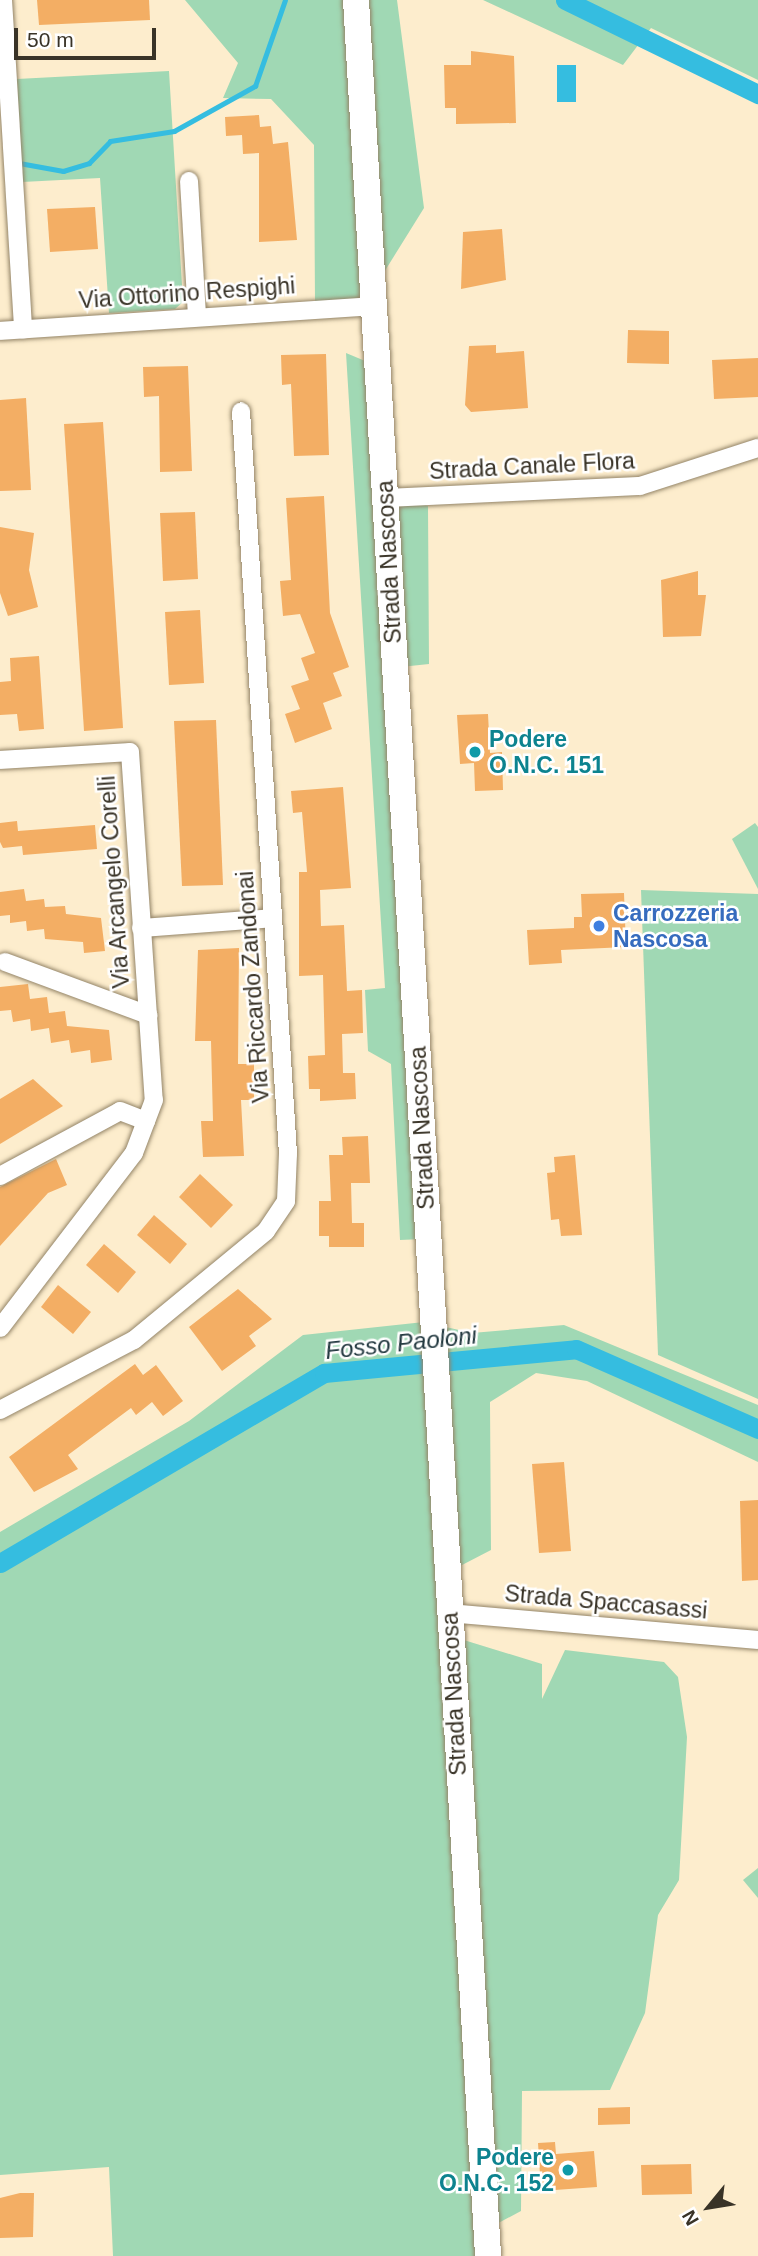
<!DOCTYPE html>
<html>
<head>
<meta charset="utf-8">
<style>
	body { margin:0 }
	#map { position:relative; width:758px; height:2256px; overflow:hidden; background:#fdedcd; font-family:Helvetica,sans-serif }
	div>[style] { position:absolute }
	.green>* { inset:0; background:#a0d8b4 }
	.water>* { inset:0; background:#35bde0 }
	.stream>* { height:5px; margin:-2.5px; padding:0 2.5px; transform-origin:2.5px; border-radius:2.5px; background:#35bde0 }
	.canal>* { height:19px; margin:-9.5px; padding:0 9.5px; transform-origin:9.5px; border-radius:9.5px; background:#35bde0 }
	.building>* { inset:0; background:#f3ae64 }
	.roads { filter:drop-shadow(0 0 2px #938467) drop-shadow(0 0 2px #938467) }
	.street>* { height:18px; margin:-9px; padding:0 9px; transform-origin:9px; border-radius:9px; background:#fff }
	.secondary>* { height:26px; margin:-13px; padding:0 13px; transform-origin:13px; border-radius:13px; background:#fff }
	.dots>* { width:19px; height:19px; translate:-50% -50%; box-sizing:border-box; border:4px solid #fff; border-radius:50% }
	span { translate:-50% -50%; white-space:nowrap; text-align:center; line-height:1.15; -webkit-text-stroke:5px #fff; paint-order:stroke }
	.street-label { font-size:23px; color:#393327 }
	.culture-label { font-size:23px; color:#0d838f; font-weight:700 }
	.left { translate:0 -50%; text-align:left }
	.right { translate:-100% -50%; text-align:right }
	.shop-label { font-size:23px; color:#366cbe; font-weight:700 }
	.water-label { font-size:24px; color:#21373e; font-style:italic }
	.north { position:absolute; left:674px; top:2172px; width:70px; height:70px; -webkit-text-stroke:5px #fff; paint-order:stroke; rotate:240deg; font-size:19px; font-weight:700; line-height:28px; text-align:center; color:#393327 }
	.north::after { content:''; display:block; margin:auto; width:24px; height:32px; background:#393327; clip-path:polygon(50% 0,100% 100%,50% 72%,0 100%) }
	.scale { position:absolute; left:14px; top:28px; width:142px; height:32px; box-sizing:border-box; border:4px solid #393327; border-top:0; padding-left:9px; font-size:21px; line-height:24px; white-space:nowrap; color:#393327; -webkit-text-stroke:5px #fff; paint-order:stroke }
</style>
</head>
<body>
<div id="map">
	<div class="green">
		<div style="clip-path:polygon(185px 0,397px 0,424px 208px,368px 298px,315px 302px,314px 145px,271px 99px,223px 98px,238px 63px)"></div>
		<div style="clip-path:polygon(483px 0,758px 0,758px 80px,651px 28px,623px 65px)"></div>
		<div style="clip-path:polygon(169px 71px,183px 302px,175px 309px,109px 313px,100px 178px,22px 182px,17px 79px)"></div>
		<div style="clip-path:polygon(346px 353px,370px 363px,377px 486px,428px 506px,429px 664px,391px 668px,423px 1239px,400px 1240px,391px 1064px,368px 1051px,365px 990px,385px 988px)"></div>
		<div style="clip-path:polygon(755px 823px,758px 827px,758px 889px,732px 839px)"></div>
		<div style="clip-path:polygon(641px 890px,758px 894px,758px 1399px,658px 1355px)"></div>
		<div style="clip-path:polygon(424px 1322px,472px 1333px,564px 1325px,758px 1405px,758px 1462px,587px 1381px,536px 1373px,490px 1402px,491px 1550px,437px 1578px,441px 1633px,542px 1664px,542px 1699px,565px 1650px,664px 1662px,678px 1677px,687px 1737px,679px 1880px,658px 1915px,645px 2013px,610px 2090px,522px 2091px,521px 2211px,476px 2235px,477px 2256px,113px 2256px,109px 2167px,0 2175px,0 1532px,189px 1421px,303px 1335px)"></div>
		<div style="clip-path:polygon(758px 1868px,758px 1898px,743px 1880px)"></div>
	</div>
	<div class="water">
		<div style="clip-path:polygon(557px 65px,576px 65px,576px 102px,557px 102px)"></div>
	</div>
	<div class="stream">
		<div style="left:19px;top:163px;width:45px;rotate:10.3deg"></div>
		<div style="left:63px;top:171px;width:27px;rotate:-17deg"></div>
		<div style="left:89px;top:163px;width:30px;rotate:-46deg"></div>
		<div style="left:110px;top:141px;width:65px;rotate:-8.9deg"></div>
		<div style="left:174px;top:131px;width:93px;rotate:-29.1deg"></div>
		<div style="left:255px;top:86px;width:91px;rotate:-70.8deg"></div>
	</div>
	<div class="canal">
		<div style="left:565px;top:0;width:215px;rotate:26deg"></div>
		<div style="left:0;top:1563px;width:376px;rotate:-30.4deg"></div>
		<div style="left:324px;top:1373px;width:253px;rotate:-5.4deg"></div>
		<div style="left:576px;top:1349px;width:199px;rotate:23.7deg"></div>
	</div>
	<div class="building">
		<div style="clip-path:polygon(37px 0,149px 0,150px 20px,39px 25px)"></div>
		<div style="clip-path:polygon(471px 51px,514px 56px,516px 123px,456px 124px,456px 108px,445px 108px,444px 65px,471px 65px)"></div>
		<div style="clip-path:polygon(259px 115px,260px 127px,271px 126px,273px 144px,288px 142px,297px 240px,259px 242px,259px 153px,243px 154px,242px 135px,226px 136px,225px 117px)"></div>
		<div style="clip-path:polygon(95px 207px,98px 249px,50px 252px,47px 209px)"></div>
		<div style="clip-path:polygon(502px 229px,506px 280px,461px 289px,463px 232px)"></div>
		<div style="clip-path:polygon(628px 330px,669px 331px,669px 364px,627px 363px)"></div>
		<div style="clip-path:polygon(496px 345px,496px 353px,524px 351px,528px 408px,471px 412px,465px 405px,469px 346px)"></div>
		<div style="clip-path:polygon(326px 354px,329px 455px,294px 456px,291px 384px,282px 385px,281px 355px)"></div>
		<div style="clip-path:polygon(758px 358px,758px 397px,714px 399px,712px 360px)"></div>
		<div style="clip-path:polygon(188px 366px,192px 471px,160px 472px,159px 396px,144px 397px,143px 367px)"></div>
		<div style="clip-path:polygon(26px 398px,31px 490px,0 491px,0 400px)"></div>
		<div style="clip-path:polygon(103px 422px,123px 728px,84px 731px,64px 424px)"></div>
		<div style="clip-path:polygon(324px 496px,330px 613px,349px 667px,333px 673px,342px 696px,323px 703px,332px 729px,295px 743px,285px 714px,300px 709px,291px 686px,309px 680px,301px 658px,315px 653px,300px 614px,283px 616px,280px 581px,291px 580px,286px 498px)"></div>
		<div style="clip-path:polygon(195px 512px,198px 579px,163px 581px,160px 513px)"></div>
		<div style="clip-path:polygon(0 527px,34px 533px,29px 570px,38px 607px,8px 616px,0 593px)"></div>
		<div style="clip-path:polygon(698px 571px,698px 595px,706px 595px,701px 636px,663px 637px,661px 580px)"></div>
		<div style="clip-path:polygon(200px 610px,204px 683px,169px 685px,165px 612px)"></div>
		<div style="clip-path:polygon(39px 656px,44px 729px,19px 731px,17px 714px,0 715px,0 682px,11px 681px,10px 658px)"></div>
		<div style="clip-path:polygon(488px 714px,490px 753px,502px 752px,503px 790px,475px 791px,474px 763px,460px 764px,457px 715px)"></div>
		<div style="clip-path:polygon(216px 720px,223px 885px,182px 886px,174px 721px)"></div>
		<div style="clip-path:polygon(343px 787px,351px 888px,320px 890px,321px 926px,344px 925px,347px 991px,362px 990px,363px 1033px,342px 1034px,343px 1073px,355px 1073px,356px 1099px,320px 1101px,320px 1089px,309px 1089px,308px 1056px,325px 1055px,323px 975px,299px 976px,299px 872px,307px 872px,302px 812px,293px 813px,291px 791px)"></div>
		<div style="clip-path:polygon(17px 821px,18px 831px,95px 825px,97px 849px,23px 855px,22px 846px,3px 848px,0 842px,0 823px)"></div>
		<div style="clip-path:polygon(24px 889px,26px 901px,44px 899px,45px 907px,65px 906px,66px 914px,101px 918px,105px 951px,84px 953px,83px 942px,45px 939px,44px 929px,27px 931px,26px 921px,10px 923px,10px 915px,0 916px,0 892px)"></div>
		<div style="clip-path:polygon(624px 893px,626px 947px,561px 950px,562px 963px,529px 965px,527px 930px,574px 928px,574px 917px,582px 917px,581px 894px)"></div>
		<div style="clip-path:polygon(239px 948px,238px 1064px,254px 1064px,254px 1100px,241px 1100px,244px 1156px,203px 1157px,201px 1121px,213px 1121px,211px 1041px,195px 1041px,198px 950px)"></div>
		<div style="clip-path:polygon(28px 984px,30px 999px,47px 997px,49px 1013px,65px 1011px,67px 1026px,109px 1030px,112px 1060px,91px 1063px,90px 1050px,71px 1053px,69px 1040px,51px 1043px,49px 1028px,31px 1031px,30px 1019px,13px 1022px,11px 1010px,0 1011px,0 987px)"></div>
		<div style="clip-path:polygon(33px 1079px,63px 1106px,0 1144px,0 1099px)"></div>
		<div style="clip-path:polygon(368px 1136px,370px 1183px,351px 1183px,352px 1223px,364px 1223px,364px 1247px,329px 1247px,329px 1236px,319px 1236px,319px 1201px,331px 1201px,329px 1155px,343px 1155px,342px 1137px)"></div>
		<div style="clip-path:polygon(575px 1155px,582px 1235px,561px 1236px,559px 1219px,551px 1220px,547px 1173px,555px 1172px,554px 1157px)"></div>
		<div style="clip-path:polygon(56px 1159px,67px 1185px,48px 1193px,0 1246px,0 1187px)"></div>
		<div style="clip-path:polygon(200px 1174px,233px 1205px,211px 1228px,179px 1197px)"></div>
		<div style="clip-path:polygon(154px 1215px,187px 1244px,170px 1264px,137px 1235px)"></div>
		<div style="clip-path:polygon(104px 1244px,136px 1272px,118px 1293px,86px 1265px)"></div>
		<div style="clip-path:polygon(58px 1285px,91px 1312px,73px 1334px,41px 1307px)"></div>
		<div style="clip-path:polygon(238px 1289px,272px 1319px,249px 1336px,256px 1346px,222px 1371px,189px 1327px)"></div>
		<div style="clip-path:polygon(135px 1364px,143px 1375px,156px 1365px,183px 1401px,163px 1416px,152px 1402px,136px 1415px,131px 1408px,68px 1455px,78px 1469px,34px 1492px,9px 1457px)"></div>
		<div style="clip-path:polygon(564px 1462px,571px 1551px,539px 1553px,532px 1464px)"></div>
		<div style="clip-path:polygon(758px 1500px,758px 1580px,742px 1581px,740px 1501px)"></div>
		<div style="clip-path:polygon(630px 2107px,630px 2124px,598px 2125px,598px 2108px)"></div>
		<div style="clip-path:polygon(555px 2142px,556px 2154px,594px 2151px,597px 2187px,541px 2191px,538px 2143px)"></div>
		<div style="clip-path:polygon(691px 2164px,692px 2194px,642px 2195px,641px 2165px)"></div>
		<div style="clip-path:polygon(20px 2193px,34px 2193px,33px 2237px,0 2238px,0 2198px)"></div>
	</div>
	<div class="roads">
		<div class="street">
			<div style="left:3px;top:0;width:330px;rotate:86.5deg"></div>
			<div style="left:189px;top:181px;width:136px;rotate:86.6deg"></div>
			<div style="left:0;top:331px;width:378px;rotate:-3.8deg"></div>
			<div style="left:385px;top:498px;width:255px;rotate:-2.7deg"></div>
			<div style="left:640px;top:486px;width:124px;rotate:-17.9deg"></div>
			<div style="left:0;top:760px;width:130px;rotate:-3.5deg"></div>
			<div style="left:130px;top:752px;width:349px;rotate:86.1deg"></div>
			<div style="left:154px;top:1100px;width:57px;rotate:110.7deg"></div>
			<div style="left:134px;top:1153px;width:220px;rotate:127.4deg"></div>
			<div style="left:141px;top:928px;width:132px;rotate:-4.3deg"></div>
			<div style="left:5px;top:962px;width:153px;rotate:20.3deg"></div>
			<div style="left:0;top:1176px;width:136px;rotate:-28.4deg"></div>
			<div style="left:120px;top:1111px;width:28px;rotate:21deg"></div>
			<div style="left:0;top:1410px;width:151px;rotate:-27.6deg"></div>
			<div style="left:134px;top:1340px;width:171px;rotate:-39.5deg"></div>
			<div style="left:266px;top:1231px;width:36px;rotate:-56deg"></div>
			<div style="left:286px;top:1201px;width:47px;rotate:-87.6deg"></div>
			<div style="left:288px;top:1154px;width:744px;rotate:-93.62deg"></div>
			<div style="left:449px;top:1613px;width:310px;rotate:5deg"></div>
		</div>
		<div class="secondary">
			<div style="left:356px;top:0;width:2260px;rotate:86.65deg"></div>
		</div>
	</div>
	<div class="dots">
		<div style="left:475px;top:752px;background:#0f9aa8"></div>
		<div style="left:599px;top:926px;background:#3f7fe0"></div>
		<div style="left:568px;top:2170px;background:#0f9aa8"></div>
	</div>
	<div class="street-label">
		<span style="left:187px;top:293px;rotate:-4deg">Via Ottorino Respighi</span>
		<span style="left:532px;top:466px;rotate:-3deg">Strada Canale Flora</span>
		<span style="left:389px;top:562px;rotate:-93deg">Strada Nascosa</span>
		<span style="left:114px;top:882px;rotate:-94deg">Via Arcangelo Corelli</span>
		<span style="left:253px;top:987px;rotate:-94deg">Via Riccardo Zandonai</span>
		<span style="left:422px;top:1128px;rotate:-93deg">Strada Nascosa</span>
		<span style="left:606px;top:1602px;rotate:5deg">Strada Spaccasassi</span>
		<span style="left:454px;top:1694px;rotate:-93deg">Strada Nascosa</span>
	</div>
	<div class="culture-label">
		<span class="left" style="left:489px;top:752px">Podere<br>O.N.C. 151</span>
		<span class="right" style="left:554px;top:2170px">Podere<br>O.N.C. 152</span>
	</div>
	<div class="shop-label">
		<span class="left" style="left:613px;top:926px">Carrozzeria<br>Nascosa</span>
	</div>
	<div class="water-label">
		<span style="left:401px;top:1343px;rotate:-6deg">Fosso Paoloni</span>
	</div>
	<div class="north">N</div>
	<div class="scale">50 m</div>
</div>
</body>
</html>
